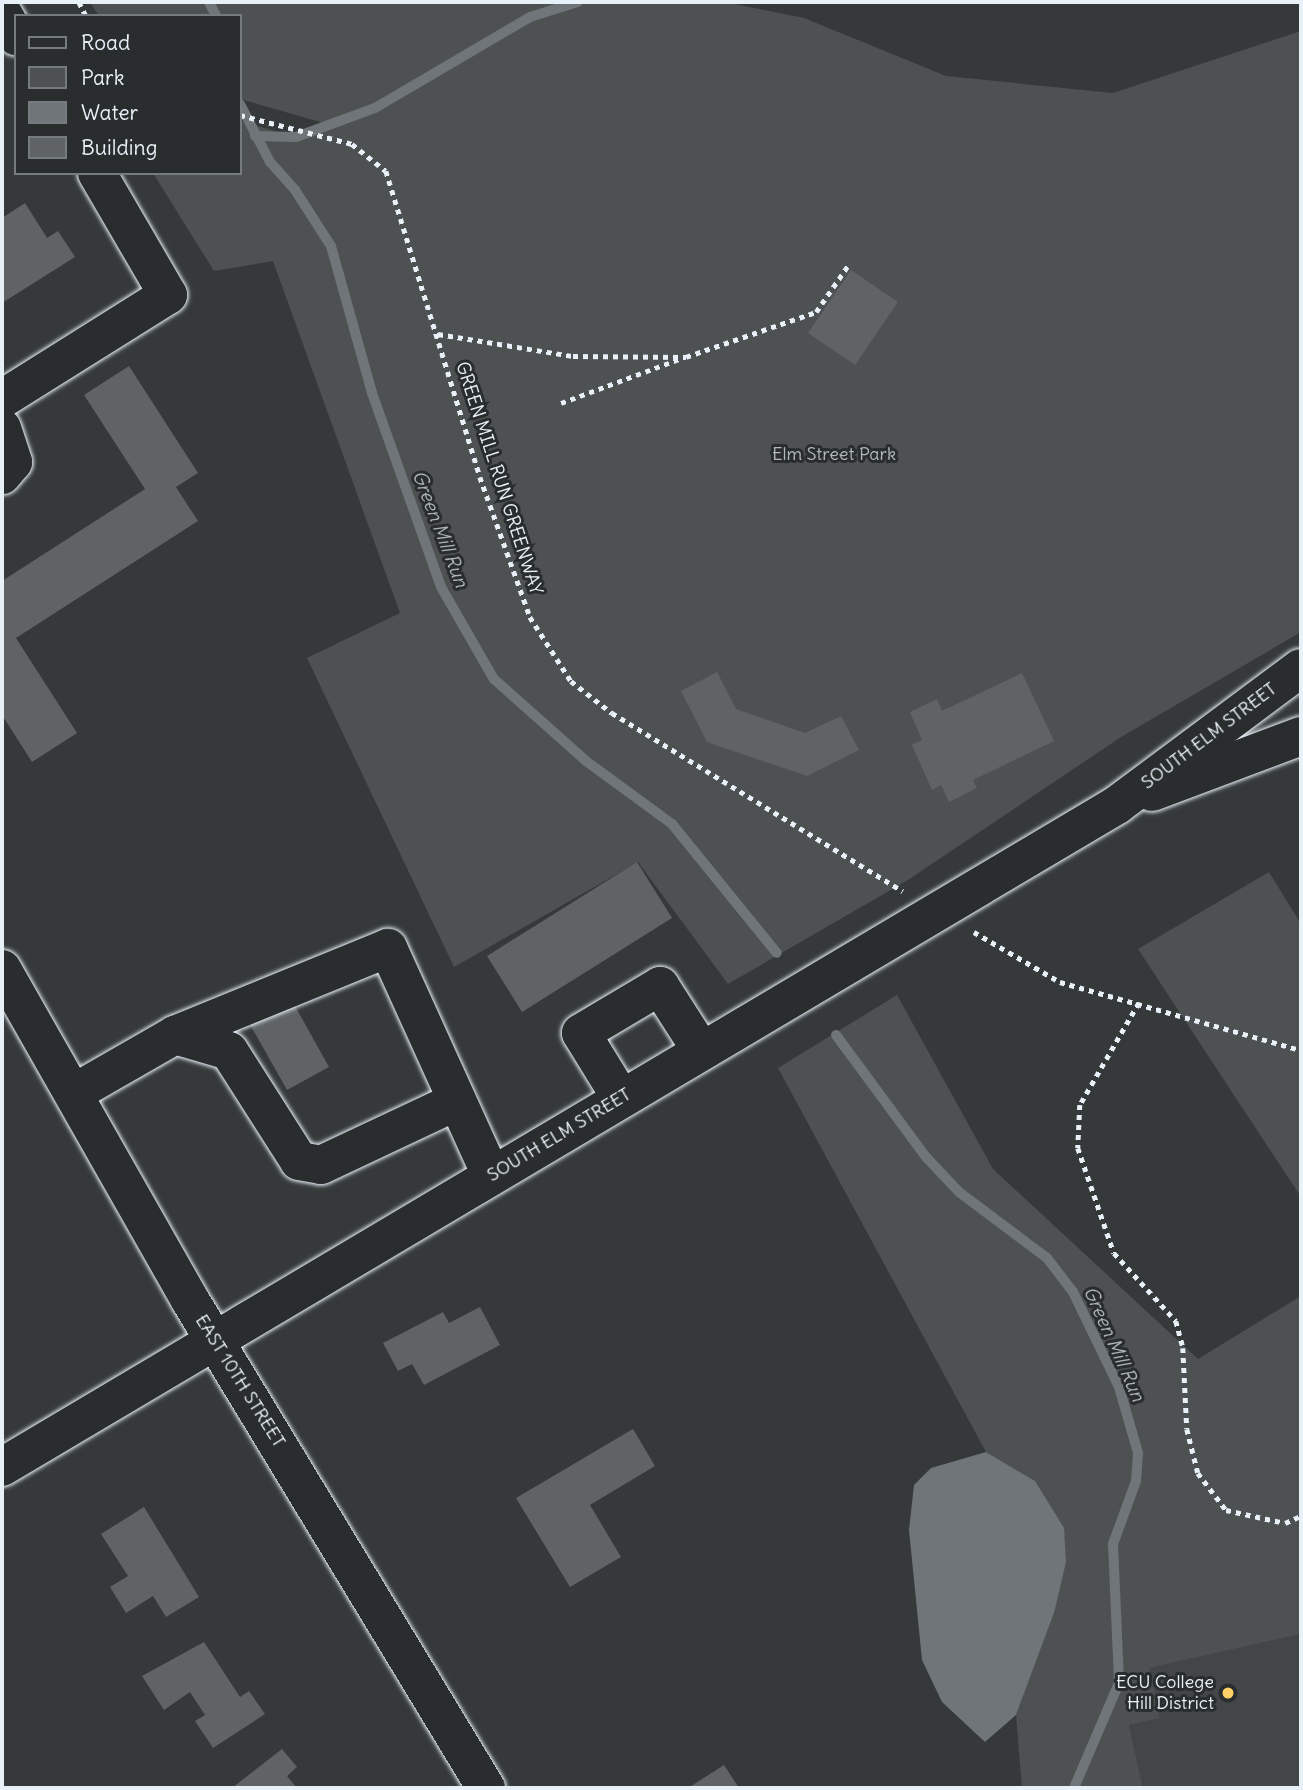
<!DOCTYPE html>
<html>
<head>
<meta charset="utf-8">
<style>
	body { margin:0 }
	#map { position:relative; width:1303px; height:1790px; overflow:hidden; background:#35393a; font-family:Delius,sans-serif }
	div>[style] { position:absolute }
	.built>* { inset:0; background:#424647 }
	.green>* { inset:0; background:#4d5152 }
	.water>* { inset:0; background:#707579 }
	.stream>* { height:10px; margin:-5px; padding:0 5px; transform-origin:5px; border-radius:5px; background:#707579 }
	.building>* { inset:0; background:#5f6365 }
	.path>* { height:4.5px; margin-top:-2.25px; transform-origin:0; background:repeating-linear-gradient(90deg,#e8f1f8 0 5px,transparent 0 10px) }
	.roads { filter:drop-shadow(0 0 2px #e8f1f8) drop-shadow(0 0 2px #e8f1f8) }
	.minor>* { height:38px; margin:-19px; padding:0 19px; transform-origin:19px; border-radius:19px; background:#2a2d2e }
	.major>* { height:38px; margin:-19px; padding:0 19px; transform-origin:19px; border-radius:19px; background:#2a2d2e }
	.dots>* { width:19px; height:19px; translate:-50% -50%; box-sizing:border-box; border:4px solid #2a2d2e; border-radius:50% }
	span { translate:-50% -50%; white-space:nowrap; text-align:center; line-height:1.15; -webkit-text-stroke:6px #2a2d2e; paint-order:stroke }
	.park-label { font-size:18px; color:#b2b9be }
	.street-label { font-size:18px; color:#e8f1f8 }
	.poi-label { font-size:18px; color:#e8f1f8 }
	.right { translate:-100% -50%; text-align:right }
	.water-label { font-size:19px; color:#acb3b8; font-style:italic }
	.frame { position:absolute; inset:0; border:4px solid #e8f1f8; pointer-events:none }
	.legend { position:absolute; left:14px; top:14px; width:228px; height:161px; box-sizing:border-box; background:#2a2d2e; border:2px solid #767b7f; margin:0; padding:9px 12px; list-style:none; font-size:21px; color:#e8f1f8 }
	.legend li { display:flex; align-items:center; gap:14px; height:35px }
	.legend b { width:35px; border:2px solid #767b7f }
</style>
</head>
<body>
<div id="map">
	<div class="built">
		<div style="clip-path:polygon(1301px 1634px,1301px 1788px,1143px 1788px,1129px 1725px,1160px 1717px,1148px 1668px)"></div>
	</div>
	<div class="green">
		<div style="clip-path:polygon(90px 2px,725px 2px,804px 18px,946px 76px,1113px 93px,1301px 31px,1301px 632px,1121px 737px,908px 880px,728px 984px,638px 862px,454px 967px,307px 658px,400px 613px,273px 261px,214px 271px,153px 173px,240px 173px,240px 121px,296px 137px,327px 124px,240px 99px,240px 16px,99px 16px)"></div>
		<div style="clip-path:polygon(1269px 872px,1301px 924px,1301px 1197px,1138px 949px)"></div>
		<div style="clip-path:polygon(897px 995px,993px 1169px,1198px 1359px,1301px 1296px,1301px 1634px,1149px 1668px,1160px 1718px,1129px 1725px,1143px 1788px,1022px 1788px,1016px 1715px,1054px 1613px,1035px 1481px,986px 1452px,778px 1068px)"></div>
	</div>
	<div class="water">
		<div style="clip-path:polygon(986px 1452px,1035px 1481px,1064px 1528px,1066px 1562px,1054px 1613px,1016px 1715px,985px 1742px,942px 1702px,922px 1660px,909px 1530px,914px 1485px,931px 1468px)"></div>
	</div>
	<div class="stream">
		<div style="left:209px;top:2px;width:16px;rotate:63deg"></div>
		<div style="left:240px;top:104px;width:65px;rotate:62.7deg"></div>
		<div style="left:270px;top:162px;width:38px;rotate:48deg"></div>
		<div style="left:295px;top:190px;width:67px;rotate:57.3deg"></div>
		<div style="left:331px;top:246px;width:153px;rotate:74.4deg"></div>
		<div style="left:372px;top:393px;width:206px;rotate:70.4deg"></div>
		<div style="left:441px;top:587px;width:106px;rotate:60.1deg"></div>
		<div style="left:494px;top:679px;width:123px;rotate:41.7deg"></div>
		<div style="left:586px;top:761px;width:107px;rotate:36.2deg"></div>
		<div style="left:672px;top:824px;width:166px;rotate:50.9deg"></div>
		<div style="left:255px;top:136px;width:41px;rotate:1.4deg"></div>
		<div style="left:296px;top:137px;width:84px;rotate:-20.2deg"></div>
		<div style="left:375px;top:108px;width:180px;rotate:-30.4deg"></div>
		<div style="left:530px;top:17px;width:50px;rotate:-17.4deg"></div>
		<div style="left:836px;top:1035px;width:152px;rotate:53.6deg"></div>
		<div style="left:926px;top:1157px;width:48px;rotate:46.7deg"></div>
		<div style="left:959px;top:1192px;width:110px;rotate:36.9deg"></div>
		<div style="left:1047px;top:1258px;width:43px;rotate:52.6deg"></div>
		<div style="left:1073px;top:1292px;width:106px;rotate:64.2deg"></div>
		<div style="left:1119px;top:1387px;width:69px;rotate:73.9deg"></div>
		<div style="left:1138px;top:1453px;width:28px;rotate:94deg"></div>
		<div style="left:1136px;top:1481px;width:67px;rotate:110.1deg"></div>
		<div style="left:1113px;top:1544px;width:139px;rotate:87.5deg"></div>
		<div style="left:1119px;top:1683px;width:114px;rotate:113.2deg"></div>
	</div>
	<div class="building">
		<div style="clip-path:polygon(25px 203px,47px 238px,58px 231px,75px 257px,2px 303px,2px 218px)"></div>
		<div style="clip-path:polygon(851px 270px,898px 302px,855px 365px,808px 333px)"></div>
		<div style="clip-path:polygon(129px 366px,198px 473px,176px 487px,198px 521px,16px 638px,77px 733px,32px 762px,2px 715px,2px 581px,145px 489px,84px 395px)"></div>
		<div style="clip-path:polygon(717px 672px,736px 709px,805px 733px,841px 716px,859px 750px,807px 776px,707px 742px,681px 691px)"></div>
		<div style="clip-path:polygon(1022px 673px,1054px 741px,973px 780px,977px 788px,949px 802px,941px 785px,932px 790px,912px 745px,922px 740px,910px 712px,937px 699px,942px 711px)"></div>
		<div style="clip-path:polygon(637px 862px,672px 918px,522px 1012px,487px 956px)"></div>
		<div style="clip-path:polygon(290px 997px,329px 1067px,287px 1090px,248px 1021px)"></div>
		<div style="clip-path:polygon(480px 1307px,500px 1345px,424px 1385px,412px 1364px,398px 1371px,383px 1343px,443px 1312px,449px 1323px)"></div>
		<div style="clip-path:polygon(633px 1429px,655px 1466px,590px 1505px,621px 1557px,570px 1587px,516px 1498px)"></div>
		<div style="clip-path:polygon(144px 1507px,199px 1597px,166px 1617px,153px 1596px,126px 1613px,110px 1587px,128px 1576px,101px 1534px)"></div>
		<div style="clip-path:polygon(204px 1642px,240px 1697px,249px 1691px,265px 1714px,213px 1748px,195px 1721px,205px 1715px,190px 1692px,164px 1710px,142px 1676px)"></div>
		<div style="clip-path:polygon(282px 1749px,297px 1767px,287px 1776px,297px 1788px,232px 1788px)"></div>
		<div style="clip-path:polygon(724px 1765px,739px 1788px,688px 1788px)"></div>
	</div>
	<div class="path">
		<div style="left:79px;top:2px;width:16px;rotate:63deg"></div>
		<div style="left:240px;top:115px;width:116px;rotate:14.5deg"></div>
		<div style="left:352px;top:144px;width:43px;rotate:38.5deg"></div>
		<div style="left:386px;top:171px;width:320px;rotate:72.9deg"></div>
		<div style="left:480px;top:477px;width:149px;rotate:70.3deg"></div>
		<div style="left:530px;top:617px;width:76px;rotate:57.4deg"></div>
		<div style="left:571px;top:681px;width:52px;rotate:38deg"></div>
		<div style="left:612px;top:713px;width:341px;rotate:31.5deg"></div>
		<div style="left:438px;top:334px;width:137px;rotate:9.3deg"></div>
		<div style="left:573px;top:356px;width:113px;rotate:0.5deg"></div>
		<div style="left:686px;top:357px;width:138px;rotate:-19.1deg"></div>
		<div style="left:816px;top:312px;width:58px;rotate:-55.5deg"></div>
		<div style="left:561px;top:403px;width:129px;rotate:-20.4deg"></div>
		<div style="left:974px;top:932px;width:99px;rotate:30.2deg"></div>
		<div style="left:1060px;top:982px;width:250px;rotate:15.8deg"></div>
		<div style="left:1139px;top:1003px;width:118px;rotate:120deg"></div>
		<div style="left:1080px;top:1105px;width:43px;rotate:92.7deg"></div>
		<div style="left:1078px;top:1148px;width:111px;rotate:71.1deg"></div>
		<div style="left:1114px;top:1253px;width:92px;rotate:47.6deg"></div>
		<div style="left:1176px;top:1321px;width:28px;rotate:75deg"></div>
		<div style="left:1183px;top:1348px;width:81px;rotate:87.2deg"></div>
		<div style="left:1187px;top:1429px;width:45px;rotate:76deg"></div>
		<div style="left:1198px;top:1473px;width:46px;rotate:52.9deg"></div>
		<div style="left:1226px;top:1510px;width:60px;rotate:12.4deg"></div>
		<div style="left:1285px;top:1523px;width:17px;rotate:-24deg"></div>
	</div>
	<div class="roads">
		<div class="minor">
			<div style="left:2px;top:12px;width:28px;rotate:60deg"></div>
			<div style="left:2px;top:399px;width:196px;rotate:-32.1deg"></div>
			<div style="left:168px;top:295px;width:141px;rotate:-120.2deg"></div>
			<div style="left:2px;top:428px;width:36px;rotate:72deg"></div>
			<div style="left:13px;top:462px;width:17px;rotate:130deg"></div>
			<div style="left:1152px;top:792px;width:159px;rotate:-20.6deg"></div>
			<div style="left:175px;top:1035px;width:230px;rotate:-22.2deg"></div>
			<div style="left:388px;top:948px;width:249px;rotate:65.6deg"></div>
			<div style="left:74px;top:1093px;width:116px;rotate:-29.9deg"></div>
			<div style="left:175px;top:1035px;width:56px;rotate:16.5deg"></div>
			<div style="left:229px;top:1051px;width:130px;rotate:57.5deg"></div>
			<div style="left:299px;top:1161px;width:22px;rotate:10deg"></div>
			<div style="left:321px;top:1165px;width:150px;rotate:-25.2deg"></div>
			<div style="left:621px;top:1098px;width:76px;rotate:-121.6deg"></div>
			<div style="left:581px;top:1033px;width:92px;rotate:-30.7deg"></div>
			<div style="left:660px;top:986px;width:76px;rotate:57.4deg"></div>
			<div style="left:2px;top:1467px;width:1297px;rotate:-30.7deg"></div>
			<div style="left:1117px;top:805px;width:229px;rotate:-36.7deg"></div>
		</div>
		<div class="major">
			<div style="left:2px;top:969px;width:381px;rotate:60.4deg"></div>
			<div style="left:190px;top:1300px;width:571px;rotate:58.76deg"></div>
		</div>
	</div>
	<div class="dots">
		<div style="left:1228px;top:1693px;background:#ffd166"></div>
	</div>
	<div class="park-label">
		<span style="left:834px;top:454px">Elm Street Park</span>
	</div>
	<div class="street-label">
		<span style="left:499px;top:478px;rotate:72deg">GREEN MILL RUN GREENWAY</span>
		<span style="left:1209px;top:736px;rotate:-37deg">SOUTH ELM STREET</span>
		<span style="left:559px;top:1135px;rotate:-31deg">SOUTH ELM STREET</span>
		<span style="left:240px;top:1381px;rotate:58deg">EAST 10TH STREET</span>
	</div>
	<div class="poi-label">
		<span class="right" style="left:1214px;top:1693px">ECU College<br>Hill District</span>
	</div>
	<div class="water-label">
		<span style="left:440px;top:529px;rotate:69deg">Green Mill Run</span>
		<span style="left:1114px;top:1344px;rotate:66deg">Green Mill Run</span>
	</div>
	<div class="frame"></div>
	<ul class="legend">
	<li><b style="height:9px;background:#2a2d2e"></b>Road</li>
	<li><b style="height:19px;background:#4d5152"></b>Park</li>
	<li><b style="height:19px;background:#707579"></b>Water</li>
	<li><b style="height:19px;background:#5f6365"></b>Building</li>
	</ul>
</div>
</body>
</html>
